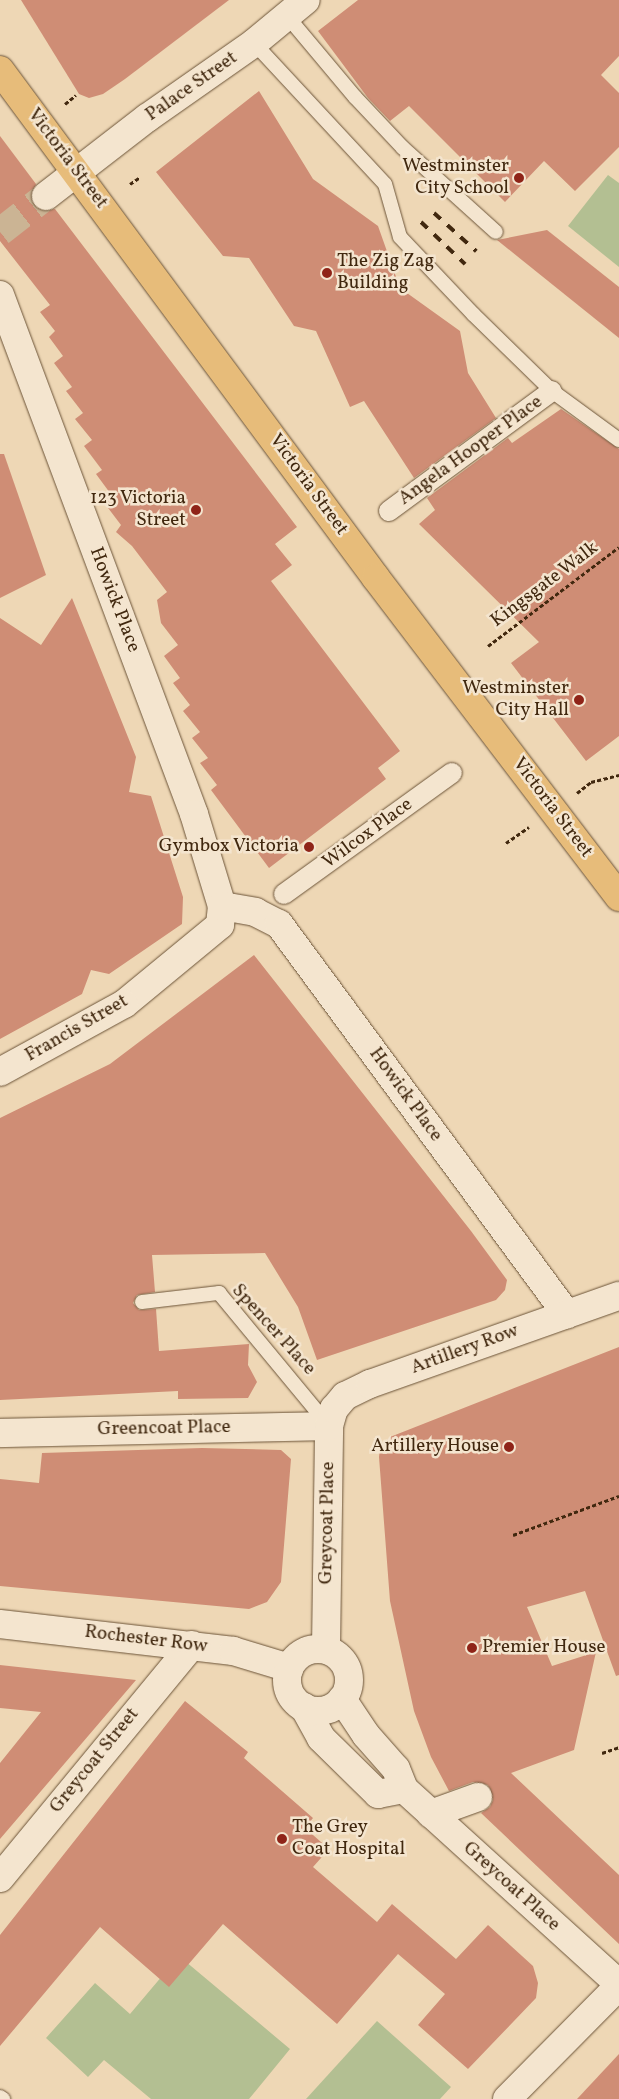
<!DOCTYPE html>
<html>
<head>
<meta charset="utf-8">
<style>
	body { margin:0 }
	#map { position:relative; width:619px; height:2099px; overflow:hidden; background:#eed7b5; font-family:Vollkorn,serif }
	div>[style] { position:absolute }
	.green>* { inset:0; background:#b3bf92 }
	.building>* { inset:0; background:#cf8d75 }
	.minor-tunnel>* { height:28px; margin-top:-14px; transform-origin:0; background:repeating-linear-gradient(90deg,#cbb494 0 28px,transparent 0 42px) }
	.path>* { height:3px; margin-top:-1.5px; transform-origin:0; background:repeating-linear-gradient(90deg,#41280f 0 4px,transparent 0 6.5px) }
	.roads { filter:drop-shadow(0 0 1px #6c5438) drop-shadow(0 0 1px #6c5438) }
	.service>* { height:14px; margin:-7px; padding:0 7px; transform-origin:7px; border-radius:7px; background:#f4e5cf }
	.pedestrian>* { height:20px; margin:-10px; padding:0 10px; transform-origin:10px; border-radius:10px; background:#f4e5cf }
	.minor>* { height:28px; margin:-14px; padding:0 14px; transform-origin:14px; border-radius:14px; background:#f4e5cf }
	.secondary>* { height:28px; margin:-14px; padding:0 14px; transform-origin:14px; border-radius:14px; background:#f4e5cf }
	.secondary>.ring { margin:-14px; padding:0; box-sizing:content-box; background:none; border:28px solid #f4e5cf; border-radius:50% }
	.primary>* { height:28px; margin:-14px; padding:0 14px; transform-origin:14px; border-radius:14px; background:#e7bc7a }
	.rail>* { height:4px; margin-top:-2px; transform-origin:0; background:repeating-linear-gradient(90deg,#41280f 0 9px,transparent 0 18px) }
	.dots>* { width:14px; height:14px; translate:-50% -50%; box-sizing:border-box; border:2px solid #f4e5cf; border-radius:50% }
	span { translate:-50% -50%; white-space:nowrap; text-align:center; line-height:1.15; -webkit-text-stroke:5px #f4e5cf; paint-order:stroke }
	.street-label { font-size:19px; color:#41280f }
	.poi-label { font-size:19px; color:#41280f }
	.right { translate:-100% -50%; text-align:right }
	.left { translate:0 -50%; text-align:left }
</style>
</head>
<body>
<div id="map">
	<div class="green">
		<div style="clip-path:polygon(608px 175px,619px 183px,619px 267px,568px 226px)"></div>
		<div style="clip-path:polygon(179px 1956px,290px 2049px,249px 2099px,151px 2099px,104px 2060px,88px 2077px,46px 2038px,95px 1983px,130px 2014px)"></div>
		<div style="clip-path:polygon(377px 2021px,451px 2087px,440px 2099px,306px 2099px)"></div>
	</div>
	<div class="building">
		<div style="clip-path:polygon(21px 0,229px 0,125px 79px,103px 94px,89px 98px,79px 94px)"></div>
		<div style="clip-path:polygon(358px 0,619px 0,619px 56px,601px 75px,619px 93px,619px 147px,575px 191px,544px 161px,505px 202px,409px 106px,390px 121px,368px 98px,318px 31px)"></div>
		<div style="clip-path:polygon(259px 91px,313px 179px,378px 226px,400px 288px,460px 331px,468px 373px,496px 418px,414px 478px,364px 401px,350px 407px,316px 331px,294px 326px,249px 258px,223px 256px,156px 172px)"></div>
		<div style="clip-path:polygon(0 136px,36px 184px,31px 198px,34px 206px,41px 211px,55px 209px,297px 527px,275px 544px,292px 565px,271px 581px,400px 751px,378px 768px,386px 779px,269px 868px,211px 790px,217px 785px,200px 763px,208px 758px,192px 738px,200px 732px,183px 711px,190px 705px,173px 683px,180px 678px,164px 656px,178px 645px,161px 623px,157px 600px,167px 592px,132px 546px,116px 532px,121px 525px,102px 500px,110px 493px,96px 474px,102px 470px,84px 446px,92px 440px,75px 419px,83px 413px,66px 391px,72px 387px,54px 363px,63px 356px,49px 337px,55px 331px,40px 312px,50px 305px,0 241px)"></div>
		<div style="clip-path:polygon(547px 230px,619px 287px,619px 338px,497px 240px)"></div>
		<div style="clip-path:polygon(561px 409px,619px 449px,619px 736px,586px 761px,511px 663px,539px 642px,419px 524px,435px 510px,427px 498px,508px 438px,512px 443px)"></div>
		<div style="clip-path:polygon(0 454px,4px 454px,46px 575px,0 598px)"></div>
		<div style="clip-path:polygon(72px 598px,136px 757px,129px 792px,151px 796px,183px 897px,182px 924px,109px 974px,91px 970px,82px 994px,0 1039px,0 618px,41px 645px)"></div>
		<div style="clip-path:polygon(254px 955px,471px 1231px,507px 1280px,505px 1290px,496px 1300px,317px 1360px,298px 1307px,265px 1253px,152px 1255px,155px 1292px,137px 1295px,133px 1303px,139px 1310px,156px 1309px,159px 1351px,249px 1344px,248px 1365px,257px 1382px,248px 1398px,178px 1399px,178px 1391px,0 1400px,0 1118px,110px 1064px)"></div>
		<div style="clip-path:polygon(619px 1347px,619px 1675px,616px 1676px,585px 1591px,527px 1607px,552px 1666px,596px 1652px,574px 1750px,511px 1773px,619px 1875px,619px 1944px,481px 1813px,490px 1807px,493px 1800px,488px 1785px,473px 1782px,449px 1791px,431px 1757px,414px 1711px,390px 1601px,379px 1457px,380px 1448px,390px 1437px)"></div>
		<div style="clip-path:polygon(202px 1448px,281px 1450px,291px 1459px,281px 1582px,267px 1602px,249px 1609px,0 1586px,0 1479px,39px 1483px,42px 1453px)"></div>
		<div style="clip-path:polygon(0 1665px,136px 1680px,0 1839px,0 1763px,41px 1712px,0 1708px)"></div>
		<div style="clip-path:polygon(185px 1701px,248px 1752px,244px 1758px,313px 1818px,305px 1828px,329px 1849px,313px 1867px,377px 1922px,392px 1904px,456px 1959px,488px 1925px,533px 1966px,538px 1983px,536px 1998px,468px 2069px,418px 2025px,445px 1994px,398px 1954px,337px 2024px,223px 1924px,169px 1987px,100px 1927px,0 2046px,0 1935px)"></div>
		<div style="clip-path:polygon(619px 2054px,619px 2099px,577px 2099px)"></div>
	</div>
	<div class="minor-tunnel">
		<div style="left:0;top:232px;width:58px;rotate:-38deg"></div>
	</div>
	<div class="path">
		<div style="left:65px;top:104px;width:14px;rotate:-39deg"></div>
		<div style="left:130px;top:184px;width:11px;rotate:-34deg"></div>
		<div style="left:488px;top:646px;width:164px;rotate:-37.1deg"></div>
		<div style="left:577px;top:793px;width:18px;rotate:-38deg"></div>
		<div style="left:591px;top:782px;width:29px;rotate:-14deg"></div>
		<div style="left:506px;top:843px;width:28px;rotate:-35deg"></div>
		<div style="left:513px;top:1535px;width:113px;rotate:-20.2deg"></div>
		<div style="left:602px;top:1753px;width:18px;rotate:-19deg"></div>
	</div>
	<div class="roads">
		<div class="service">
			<div style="left:287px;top:16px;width:106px;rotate:50deg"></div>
			<div style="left:355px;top:97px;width:70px;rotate:46.7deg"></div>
			<div style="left:403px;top:148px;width:125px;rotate:42.1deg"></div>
			<div style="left:254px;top:43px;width:192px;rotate:47.1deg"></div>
			<div style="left:385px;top:184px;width:55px;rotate:74.2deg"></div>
			<div style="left:400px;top:237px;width:106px;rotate:46.5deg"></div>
			<div style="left:473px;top:314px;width:110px;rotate:44.3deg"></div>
			<div style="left:552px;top:391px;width:83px;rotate:36.2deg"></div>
			<div style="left:142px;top:1302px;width:78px;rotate:-6.7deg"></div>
			<div style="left:219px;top:1293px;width:173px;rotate:50.4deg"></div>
			<div style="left:0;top:2097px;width:4px;rotate:34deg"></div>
		</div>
		<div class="pedestrian">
			<div style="left:389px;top:511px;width:202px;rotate:-36.4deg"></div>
			<div style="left:284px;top:894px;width:207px;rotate:-35.8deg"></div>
		</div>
		<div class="minor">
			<div style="left:46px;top:196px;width:128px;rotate:-37.7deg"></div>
			<div style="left:147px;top:118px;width:131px;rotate:-35deg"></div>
			<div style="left:254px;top:43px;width:67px;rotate:-39.6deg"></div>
			<div style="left:0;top:295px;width:554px;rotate:69.5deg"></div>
			<div style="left:194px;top:814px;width:96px;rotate:73.1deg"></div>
			<div style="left:222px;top:906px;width:19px;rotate:96deg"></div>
			<div style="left:220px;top:925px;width:124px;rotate:140.5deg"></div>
			<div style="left:124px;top:1004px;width:141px;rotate:151.3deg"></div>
			<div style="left:222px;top:906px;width:34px;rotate:10deg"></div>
			<div style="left:255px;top:912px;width:27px;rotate:27deg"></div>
			<div style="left:279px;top:924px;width:485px;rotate:53.6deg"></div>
			<div style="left:0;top:1433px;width:329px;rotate:-1.2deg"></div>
			<div style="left:431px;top:1814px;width:50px;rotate:-19.9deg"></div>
			<div style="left:0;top:1878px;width:302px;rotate:-50.5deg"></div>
		</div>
		<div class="secondary">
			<div style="left:0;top:1624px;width:235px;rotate:6.6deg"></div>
			<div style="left:233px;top:1651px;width:59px;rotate:16.9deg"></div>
			<div style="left:326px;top:1649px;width:223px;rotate:-89.2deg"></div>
			<div style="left:329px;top:1426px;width:18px;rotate:-74deg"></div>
			<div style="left:334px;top:1409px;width:17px;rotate:-50deg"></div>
			<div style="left:345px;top:1396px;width:28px;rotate:-26deg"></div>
			<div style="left:370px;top:1384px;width:264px;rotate:-19.5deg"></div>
			<div class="ring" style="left:287px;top:1649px;width:34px;height:34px"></div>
			<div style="left:342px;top:1699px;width:43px;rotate:56.3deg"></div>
			<div style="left:366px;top:1735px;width:45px;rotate:48.6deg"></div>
			<div style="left:396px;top:1769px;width:22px;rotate:68deg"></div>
			<div style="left:404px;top:1789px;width:290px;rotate:42.2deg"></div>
			<div style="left:304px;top:1707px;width:35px;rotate:61deg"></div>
			<div style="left:321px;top:1738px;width:80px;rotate:44.5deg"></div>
			<div style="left:378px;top:1794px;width:26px;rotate:-11deg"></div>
			<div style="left:507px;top:2099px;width:159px;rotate:-45.3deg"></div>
		</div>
		<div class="primary">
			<div style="left:0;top:70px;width:632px;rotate:53.49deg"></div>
			<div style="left:376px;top:578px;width:401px;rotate:52.7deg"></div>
		</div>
	</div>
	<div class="rail">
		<div style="left:434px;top:213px;width:57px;rotate:42.1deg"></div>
		<div style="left:421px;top:222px;width:61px;rotate:43.7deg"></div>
	</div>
	<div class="dots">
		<div style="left:519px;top:178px;background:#8f2418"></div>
		<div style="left:327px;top:273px;background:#8f2418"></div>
		<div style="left:196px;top:510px;background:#8f2418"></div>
		<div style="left:579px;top:700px;background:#8f2418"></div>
		<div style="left:309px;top:847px;background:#8f2418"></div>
		<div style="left:509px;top:1447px;background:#8f2418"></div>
		<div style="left:472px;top:1648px;background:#8f2418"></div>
		<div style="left:282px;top:1839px;background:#8f2418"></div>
	</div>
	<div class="street-label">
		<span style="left:192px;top:87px;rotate:-35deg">Palace Street</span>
		<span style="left:67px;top:159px;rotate:53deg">Victoria Street</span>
		<span style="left:471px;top:451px;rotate:-36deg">Angela Hooper Place</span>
		<span style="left:308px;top:485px;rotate:54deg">Victoria Street</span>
		<span style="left:545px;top:585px;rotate:-37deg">Kingsgate Walk</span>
		<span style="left:114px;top:600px;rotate:69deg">Howick Place</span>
		<span style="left:552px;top:808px;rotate:53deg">Victoria Street</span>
		<span style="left:368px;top:834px;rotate:-36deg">Wilcox Place</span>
		<span style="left:77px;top:1029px;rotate:-30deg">Francis Street</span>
		<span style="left:405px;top:1095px;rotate:54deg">Howick Place</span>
		<span style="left:273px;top:1330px;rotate:48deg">Spencer Place</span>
		<span style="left:465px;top:1350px;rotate:-20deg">Artillery Row</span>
		<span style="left:164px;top:1429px;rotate:-1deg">Greencoat Place</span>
		<span style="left:328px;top:1523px;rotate:-89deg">Greycoat Place</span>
		<span style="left:146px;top:1640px;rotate:7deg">Rochester Row</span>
		<span style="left:95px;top:1761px;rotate:-51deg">Greycoat Street</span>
		<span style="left:511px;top:1887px;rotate:42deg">Greycoat Place</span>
	</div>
	<div class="poi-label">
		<span class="right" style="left:509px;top:178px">Westminster<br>City School</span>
		<span class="left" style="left:337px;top:273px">The Zig Zag<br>Building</span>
		<span class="right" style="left:186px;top:510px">123 Victoria<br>Street</span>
		<span class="right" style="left:569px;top:700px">Westminster<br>City Hall</span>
		<span class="right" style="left:299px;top:847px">Gymbox Victoria</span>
		<span class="right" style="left:499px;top:1447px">Artillery House</span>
		<span class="left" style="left:482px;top:1648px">Premier House</span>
		<span class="left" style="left:292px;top:1839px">The Grey<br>Coat Hospital</span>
	</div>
</div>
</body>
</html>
